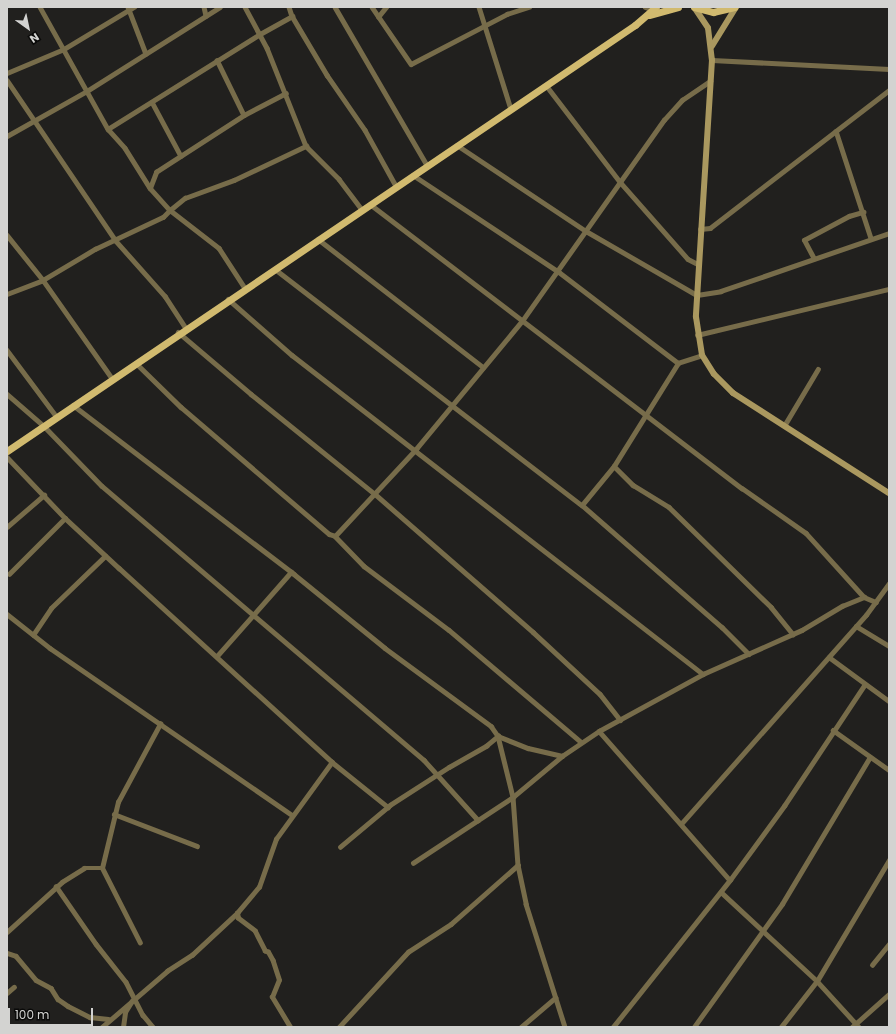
<!DOCTYPE html>
<html>
<head>
<meta charset="utf-8">
<style>
	body { margin:0 }
	#map { position:relative; width:896px; height:1034px; overflow:hidden; background:#21201e; font-family:Poppins,sans-serif }
	div>[style] { position:absolute }
	.street>* { height:4.5px; margin:-2.25px; padding:0 2.25px; transform-origin:2.25px; border-radius:2.25px; background:#776c4a }
	.secondary>* { height:6px; margin:-3px; padding:0 3px; transform-origin:3px; border-radius:3px; background:#aa985f }
	.primary>* { height:7px; margin:-3.5px; padding:0 3.5px; transform-origin:3.5px; border-radius:3.5px; background:#d1ba6f }
	span { translate:-50% -50%; white-space:nowrap; text-align:center; line-height:1.15; -webkit-text-stroke:3px #0a0a09; paint-order:stroke }
	.frame { position:absolute; inset:0; border:8px solid #d3d3d1; pointer-events:none }
	.north { position:absolute; left:8px; top:8px; width:40px; height:40px; -webkit-text-stroke:3px #0a0a09; paint-order:stroke; rotate:147deg; font-size:11px; font-weight:700; line-height:16px; text-align:center; color:#d3d3d1 }
	.north::after { content:''; display:block; margin:auto; width:14px; height:18px; background:#d3d3d1; clip-path:polygon(50% 0,100% 100%,50% 72%,0 100%) }
	.scale { position:absolute; left:8px; top:1008px; width:85px; height:18px; box-sizing:border-box; border:2px solid #d3d3d1; border-top:0; padding-left:5px; font-size:12px; line-height:14px; white-space:nowrap; color:#d3d3d1; -webkit-text-stroke:3px #0a0a09; paint-order:stroke }
</style>
</head>
<body>
<div id="map">
	<div class="street">
		<div style="left:40px;top:7px;width:140px;rotate:60.9deg"></div>
		<div style="left:108px;top:129px;width:25px;rotate:48deg"></div>
		<div style="left:125px;top:148px;width:47px;rotate:58deg"></div>
		<div style="left:150px;top:188px;width:30px;rotate:48deg"></div>
		<div style="left:170px;top:210px;width:19px;rotate:-39deg"></div>
		<div style="left:185px;top:198px;width:52px;rotate:-20.2deg"></div>
		<div style="left:234px;top:180px;width:80px;rotate:-25.3deg"></div>
		<div style="left:128px;top:7px;width:50px;rotate:69deg"></div>
		<div style="left:204px;top:7px;width:9px;rotate:77deg"></div>
		<div style="left:245px;top:7px;width:47px;rotate:61.8deg"></div>
		<div style="left:267px;top:48px;width:105px;rotate:68.3deg"></div>
		<div style="left:306px;top:146px;width:47px;rotate:45deg"></div>
		<div style="left:339px;top:179px;width:38px;rotate:53deg"></div>
		<div style="left:289px;top:7px;width:9px;rotate:72deg"></div>
		<div style="left:335px;top:7px;width:183px;rotate:59.8deg"></div>
		<div style="left:372px;top:7px;width:69px;rotate:55.6deg"></div>
		<div style="left:411px;top:64px;width:108px;rotate:-27.5deg"></div>
		<div style="left:507px;top:14px;width:23px;rotate:-18deg"></div>
		<div style="left:479px;top:7px;width:107px;rotate:72.6deg"></div>
		<div style="left:645px;top:7px;width:9px;rotate:18deg"></div>
		<div style="left:378px;top:17px;width:13px;rotate:-51deg"></div>
		<div style="left:217px;top:60px;width:61px;rotate:63.9deg"></div>
		<div style="left:712px;top:60px;width:177px;rotate:2.9deg"></div>
		<div style="left:7px;top:73px;width:62px;rotate:-22.8deg"></div>
		<div style="left:64px;top:49px;width:82px;rotate:-31deg"></div>
		<div style="left:7px;top:80px;width:194px;rotate:55.9deg"></div>
		<div style="left:116px;top:241px;width:74px;rotate:48.3deg"></div>
		<div style="left:165px;top:296px;width:38px;rotate:57deg"></div>
		<div style="left:546px;top:85px;width:123px;rotate:52.6deg"></div>
		<div style="left:621px;top:183px;width:101px;rotate:48.6deg"></div>
		<div style="left:688px;top:259px;width:11px;rotate:27deg"></div>
		<div style="left:152px;top:102px;width:61px;rotate:61.8deg"></div>
		<div style="left:108px;top:129px;width:179px;rotate:-32deg"></div>
		<div style="left:260px;top:34px;width:37px;rotate:-29deg"></div>
		<div style="left:292px;top:16px;width:69px;rotate:59.3deg"></div>
		<div style="left:327px;top:75px;width:67px;rotate:55.4deg"></div>
		<div style="left:365px;top:130px;width:64px;rotate:61deg"></div>
		<div style="left:836px;top:131px;width:113px;rotate:71.9deg"></div>
		<div style="left:7px;top:136px;width:92px;rotate:-29.4deg"></div>
		<div style="left:87px;top:91px;width:157px;rotate:-32.3deg"></div>
		<div style="left:457px;top:145px;width:155px;rotate:33.7deg"></div>
		<div style="left:586px;top:231px;width:128px;rotate:30deg"></div>
		<div style="left:697px;top:295px;width:24px;rotate:-9deg"></div>
		<div style="left:721px;top:291px;width:178px;rotate:-19deg"></div>
		<div style="left:413px;top:175px;width:175px;rotate:33.6deg"></div>
		<div style="left:559px;top:272px;width:150px;rotate:37.4deg"></div>
		<div style="left:150px;top:188px;width:17px;rotate:-69deg"></div>
		<div style="left:156px;top:172px;width:105px;rotate:-32.9deg"></div>
		<div style="left:244px;top:115px;width:47px;rotate:-27.6deg"></div>
		<div style="left:370px;top:204px;width:468px;rotate:37.4deg"></div>
		<div style="left:742px;top:488px;width:78px;rotate:35.1deg"></div>
		<div style="left:806px;top:533px;width:86px;rotate:47.8deg"></div>
		<div style="left:700px;top:229px;width:10px;rotate:-6deg"></div>
		<div style="left:710px;top:228px;width:226px;rotate:-37.6deg"></div>
		<div style="left:7px;top:235px;width:58px;rotate:51.3deg"></div>
		<div style="left:43px;top:280px;width:120px;rotate:54.9deg"></div>
		<div style="left:318px;top:239px;width:209px;rotate:37.8deg"></div>
		<div style="left:814px;top:259px;width:21px;rotate:-118deg"></div>
		<div style="left:804px;top:240px;width:51px;rotate:-28.1deg"></div>
		<div style="left:849px;top:216px;width:15px;rotate:-16deg"></div>
		<div style="left:275px;top:269px;width:387px;rotate:37.6deg"></div>
		<div style="left:582px;top:505px;width:186px;rotate:41.1deg"></div>
		<div style="left:722px;top:627px;width:38px;rotate:45deg"></div>
		<div style="left:7px;top:294px;width:39px;rotate:-21deg"></div>
		<div style="left:43px;top:280px;width:61px;rotate:-30.8deg"></div>
		<div style="left:95px;top:249px;width:75px;rotate:-25.2deg"></div>
		<div style="left:163px;top:217px;width:10px;rotate:-45deg"></div>
		<div style="left:170px;top:210px;width:62px;rotate:37.8deg"></div>
		<div style="left:219px;top:248px;width:48px;rotate:57deg"></div>
		<div style="left:228px;top:299px;width:85px;rotate:41.2deg"></div>
		<div style="left:292px;top:355px;width:520px;rotate:37.82deg"></div>
		<div style="left:178px;top:332px;width:96px;rotate:40.3deg"></div>
		<div style="left:251px;top:394px;width:159px;rotate:38.9deg"></div>
		<div style="left:375px;top:494px;width:210px;rotate:41.1deg"></div>
		<div style="left:533px;top:632px;width:91px;rotate:42.8deg"></div>
		<div style="left:600px;top:694px;width:33px;rotate:52deg"></div>
		<div style="left:697px;top:335px;width:197px;rotate:-13.5deg"></div>
		<div style="left:7px;top:350px;width:84px;rotate:53.3deg"></div>
		<div style="left:136px;top:363px;width:63px;rotate:44.4deg"></div>
		<div style="left:181px;top:407px;width:195px;rotate:40.6deg"></div>
		<div style="left:329px;top:534px;width:6px;rotate:18deg"></div>
		<div style="left:335px;top:536px;width:42px;rotate:46deg"></div>
		<div style="left:364px;top:566px;width:106px;rotate:37deg"></div>
		<div style="left:449px;top:630px;width:173px;rotate:40.3deg"></div>
		<div style="left:7px;top:394px;width:49px;rotate:40.9deg"></div>
		<div style="left:44px;top:426px;width:83px;rotate:46deg"></div>
		<div style="left:102px;top:486px;width:423px;rotate:40.4deg"></div>
		<div style="left:424px;top:760px;width:81px;rotate:48deg"></div>
		<div style="left:73px;top:405px;width:278px;rotate:37.4deg"></div>
		<div style="left:294px;top:574px;width:117px;rotate:39.1deg"></div>
		<div style="left:385px;top:648px;width:132px;rotate:36.3deg"></div>
		<div style="left:491px;top:726px;width:12px;rotate:55deg"></div>
		<div style="left:498px;top:736px;width:63px;rotate:76.2deg"></div>
		<div style="left:513px;top:797px;width:68px;rotate:85.8deg"></div>
		<div style="left:518px;top:865px;width:40px;rotate:78deg"></div>
		<div style="left:526px;top:904px;width:129px;rotate:72.4deg"></div>
		<div style="left:784px;top:426px;width:66px;rotate:-59.2deg"></div>
		<div style="left:7px;top:457px;width:84px;rotate:46.4deg"></div>
		<div style="left:65px;top:518px;width:74px;rotate:42.8deg"></div>
		<div style="left:119px;top:568px;width:288px;rotate:42.3deg"></div>
		<div style="left:332px;top:762px;width:72px;rotate:38.8deg"></div>
		<div style="left:614px;top:466px;width:27px;rotate:45deg"></div>
		<div style="left:633px;top:485px;width:42px;rotate:31.4deg"></div>
		<div style="left:669px;top:507px;width:143px;rotate:44.4deg"></div>
		<div style="left:771px;top:607px;width:35px;rotate:51deg"></div>
		<div style="left:582px;top:505px;width:50px;rotate:-50.6deg"></div>
		<div style="left:614px;top:466px;width:121px;rotate:-58.1deg"></div>
		<div style="left:678px;top:363px;width:25px;rotate:-18deg"></div>
		<div style="left:7px;top:527px;width:49px;rotate:-40.9deg"></div>
		<div style="left:335px;top:536px;width:119px;rotate:-47deg"></div>
		<div style="left:416px;top:449px;width:166px;rotate:-50.4deg"></div>
		<div style="left:522px;top:321px;width:246px;rotate:-54.8deg"></div>
		<div style="left:664px;top:120px;width:27px;rotate:-48deg"></div>
		<div style="left:682px;top:100px;width:34px;rotate:-34deg"></div>
		<div style="left:9px;top:574px;width:79px;rotate:-45deg"></div>
		<div style="left:7px;top:614px;width:55px;rotate:38.3deg"></div>
		<div style="left:50px;top:648px;width:294px;rotate:34.6deg"></div>
		<div style="left:856px;top:626px;width:39px;rotate:31deg"></div>
		<div style="left:33px;top:635px;width:32px;rotate:-56deg"></div>
		<div style="left:51px;top:608px;width:75px;rotate:-43.9deg"></div>
		<div style="left:217px;top:656px;width:112px;rotate:-48.6deg"></div>
		<div style="left:829px;top:657px;width:74px;rotate:36.3deg"></div>
		<div style="left:833px;top:730px;width:69px;rotate:35.5deg"></div>
		<div style="left:599px;top:731px;width:198px;rotate:48.7deg"></div>
		<div style="left:114px;top:814px;width:89px;rotate:21.1deg"></div>
		<div style="left:681px;top:824px;width:279px;rotate:-48.5deg"></div>
		<div style="left:866px;top:615px;width:39px;rotate:-54deg"></div>
		<div style="left:340px;top:847px;width:65px;rotate:-40deg"></div>
		<div style="left:390px;top:805px;width:70px;rotate:-32.8deg"></div>
		<div style="left:449px;top:767px;width:43px;rotate:-29.6deg"></div>
		<div style="left:486px;top:746px;width:16px;rotate:-40deg"></div>
		<div style="left:498px;top:736px;width:32px;rotate:22deg"></div>
		<div style="left:528px;top:748px;width:35px;rotate:13deg"></div>
		<div style="left:413px;top:863px;width:120px;rotate:-33.4deg"></div>
		<div style="left:513px;top:797px;width:64px;rotate:-39.9deg"></div>
		<div style="left:562px;top:756px;width:45px;rotate:-34deg"></div>
		<div style="left:599px;top:731px;width:119px;rotate:-28.7deg"></div>
		<div style="left:703px;top:674px;width:108px;rotate:-24deg"></div>
		<div style="left:802px;top:630px;width:47px;rotate:-31deg"></div>
		<div style="left:842px;top:606px;width:24px;rotate:-22deg"></div>
		<div style="left:864px;top:597px;width:13px;rotate:23deg"></div>
		<div style="left:56px;top:886px;width:70px;rotate:55.4deg"></div>
		<div style="left:96px;top:944px;width:48px;rotate:51.7deg"></div>
		<div style="left:126px;top:982px;width:37px;rotate:63deg"></div>
		<div style="left:143px;top:1015px;width:16px;rotate:50deg"></div>
		<div style="left:721px;top:892px;width:131px;rotate:42.8deg"></div>
		<div style="left:817px;top:981px;width:62px;rotate:47.6deg"></div>
		<div style="left:7px;top:932px;width:74px;rotate:-42.3deg"></div>
		<div style="left:62px;top:882px;width:26px;rotate:-32deg"></div>
		<div style="left:84px;top:868px;width:18px"></div>
		<div style="left:140px;top:943px;width:84px;rotate:-116.9deg"></div>
		<div style="left:102px;top:868px;width:68px;rotate:-76.4deg"></div>
		<div style="left:118px;top:802px;width:89px;rotate:-61.7deg"></div>
		<div style="left:7px;top:953px;width:9px;rotate:18deg"></div>
		<div style="left:16px;top:956px;width:31px;rotate:50deg"></div>
		<div style="left:36px;top:980px;width:17px;rotate:28deg"></div>
		<div style="left:51px;top:988px;width:13px;rotate:58deg"></div>
		<div style="left:58px;top:999px;width:12px;rotate:35deg"></div>
		<div style="left:68px;top:1006px;width:25px;rotate:27deg"></div>
		<div style="left:90px;top:1017px;width:18px;rotate:6deg"></div>
		<div style="left:872px;top:965px;width:27px;rotate:-51deg"></div>
		<div style="left:7px;top:993px;width:9px;rotate:-41deg"></div>
		<div style="left:102px;top:1027px;width:86px;rotate:-40.7deg"></div>
		<div style="left:167px;top:971px;width:30px;rotate:-33deg"></div>
		<div style="left:192px;top:955px;width:62px;rotate:-43deg"></div>
		<div style="left:123px;top:1027px;width:15px;rotate:-82deg"></div>
		<div style="left:125px;top:1012px;width:13px;rotate:-58deg"></div>
		<div style="left:290px;top:1027px;width:35px;rotate:-121deg"></div>
		<div style="left:272px;top:997px;width:18px;rotate:-68deg"></div>
		<div style="left:279px;top:980px;width:20px;rotate:-108deg"></div>
		<div style="left:273px;top:961px;width:10px;rotate:-119deg"></div>
		<div style="left:268px;top:952px;width:3px;rotate:-162deg"></div>
		<div style="left:265px;top:951px;width:22px;rotate:-117deg"></div>
		<div style="left:255px;top:931px;width:21px;rotate:-143deg"></div>
		<div style="left:238px;top:918px;width:5px;rotate:-101deg"></div>
		<div style="left:237px;top:913px;width:34px;rotate:-50deg"></div>
		<div style="left:259px;top:887px;width:51px;rotate:-70.5deg"></div>
		<div style="left:276px;top:839px;width:95px;rotate:-54deg"></div>
		<div style="left:339px;top:1027px;width:102px;rotate:-47.4deg"></div>
		<div style="left:408px;top:952px;width:51px;rotate:-33.1deg"></div>
		<div style="left:451px;top:924px;width:89px;rotate:-41.4deg"></div>
		<div style="left:521px;top:1027px;width:45px;rotate:-40.5deg"></div>
		<div style="left:613px;top:1027px;width:188px;rotate:-51.5deg"></div>
		<div style="left:730px;top:880px;width:92px;rotate:-53.9deg"></div>
		<div style="left:784px;top:806px;width:146px;rotate:-56.4deg"></div>
		<div style="left:694px;top:1027px;width:151px;rotate:-54.4deg"></div>
		<div style="left:782px;top:904px;width:171px;rotate:-59.1deg"></div>
		<div style="left:781px;top:1027px;width:58px;rotate:-52deg"></div>
		<div style="left:817px;top:981px;width:141px;rotate:-59.2deg"></div>
		<div style="left:852px;top:1027px;width:50px;rotate:-41.7deg"></div>
	</div>
	<div class="secondary">
		<div style="left:694px;top:7px;width:25px;rotate:56deg"></div>
		<div style="left:708px;top:28px;width:32px;rotate:83deg"></div>
		<div style="left:712px;top:60px;width:257px;rotate:93.6deg"></div>
		<div style="left:696px;top:317px;width:38px;rotate:81deg"></div>
		<div style="left:702px;top:355px;width:22px;rotate:58deg"></div>
		<div style="left:714px;top:374px;width:27px;rotate:45deg"></div>
		<div style="left:733px;top:393px;width:185px;rotate:32.7deg"></div>
		<div style="left:712px;top:46px;width:46px;rotate:-58.4deg"></div>
	</div>
	<div class="primary">
		<div style="left:694px;top:7px;width:20px;rotate:15deg"></div>
		<div style="left:713px;top:12px;width:22px;rotate:-13deg"></div>
		<div style="left:649px;top:15px;width:30px;rotate:-15deg"></div>
		<div style="left:7px;top:451px;width:759px;rotate:-34.15deg"></div>
		<div style="left:635px;top:25px;width:28px;rotate:-41deg"></div>
	</div>
	<div class="frame"></div>
	<div class="north">N</div>
	<div class="scale">100 m</div>
</div>
</body>
</html>
